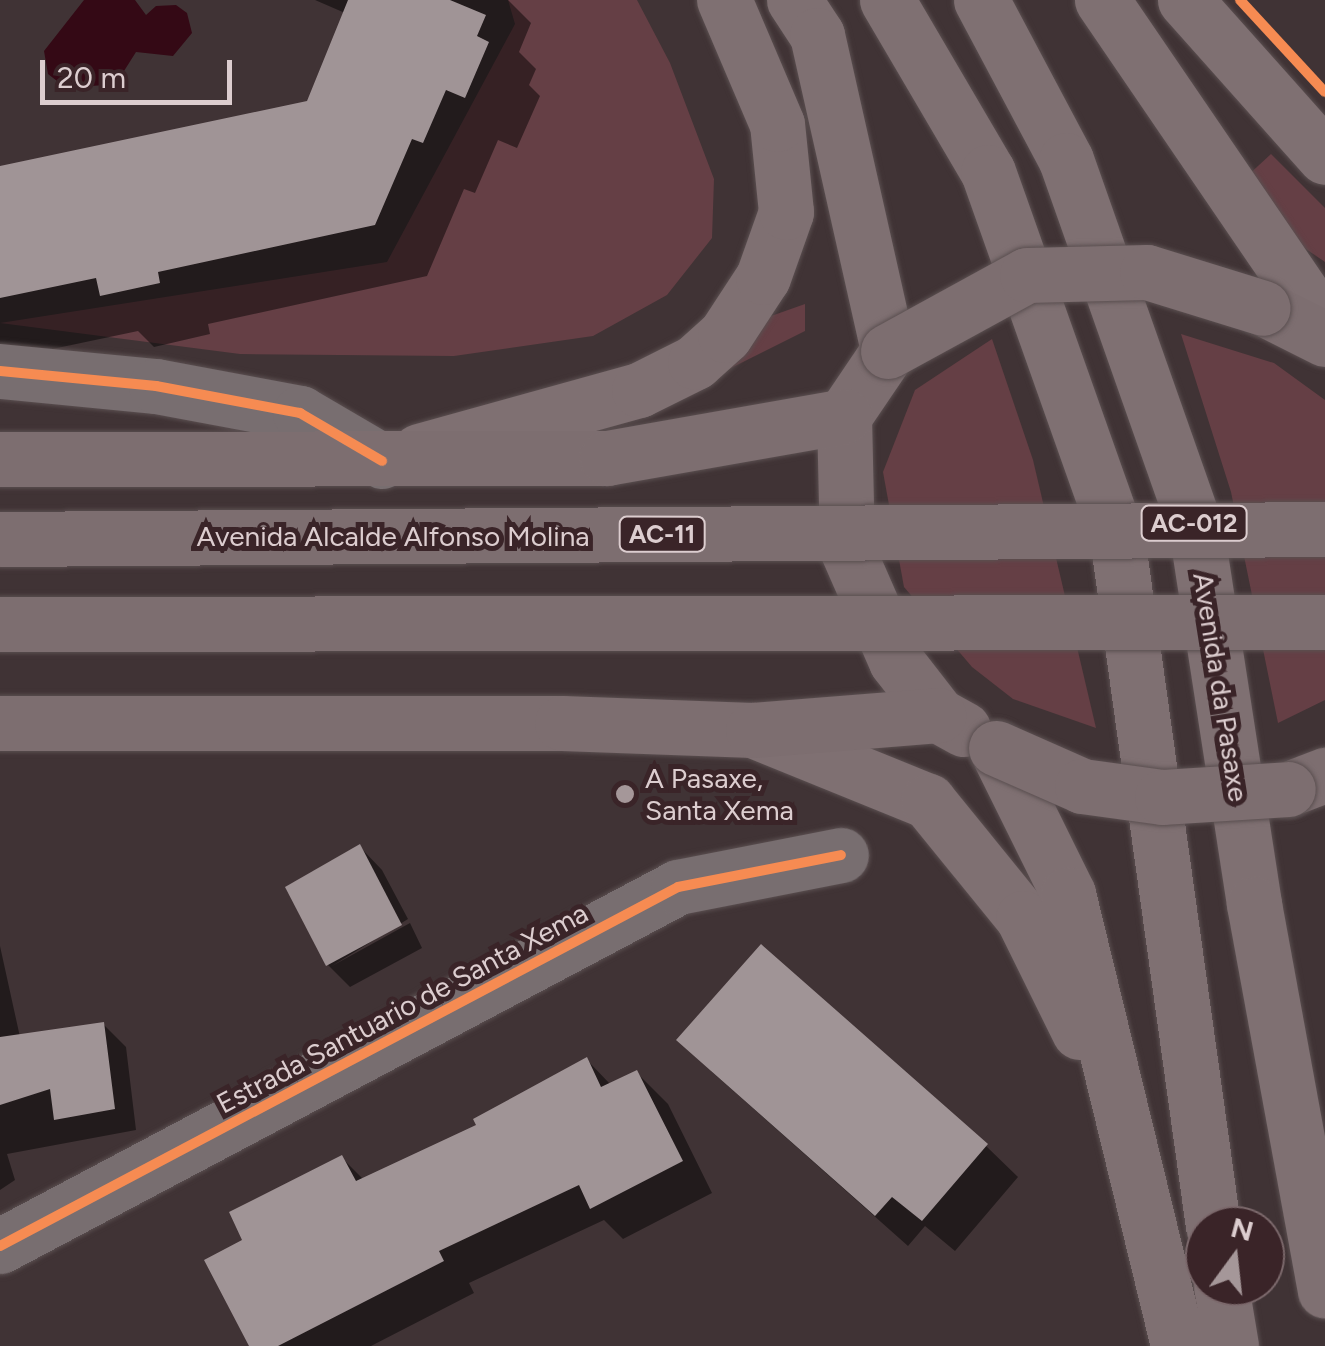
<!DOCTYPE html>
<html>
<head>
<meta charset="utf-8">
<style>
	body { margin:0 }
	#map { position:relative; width:1325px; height:1346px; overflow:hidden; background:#403335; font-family:Figtree,sans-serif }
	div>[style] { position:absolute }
	.green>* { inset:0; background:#653f45 }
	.water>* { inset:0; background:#340915 }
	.shadow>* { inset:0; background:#0007 }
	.building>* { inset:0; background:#a09496 }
	.roads { filter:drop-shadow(0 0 2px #5a4f50) drop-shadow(0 0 2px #5a4f50) }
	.minor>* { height:55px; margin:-27.5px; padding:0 27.5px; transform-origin:27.5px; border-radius:27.5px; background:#786e70 }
	.major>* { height:55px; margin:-27.5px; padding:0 27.5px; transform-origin:27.5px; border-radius:27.5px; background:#7f7072 }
	.highway>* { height:55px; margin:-27.5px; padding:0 27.5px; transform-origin:27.5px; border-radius:27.5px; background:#7d6e70 }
	.bridges { filter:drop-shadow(0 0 2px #5a4f50) drop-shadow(0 0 2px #5a4f50) }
	.highway-bridge>* { height:55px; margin:-27.5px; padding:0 27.5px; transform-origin:27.5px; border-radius:27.5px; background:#7d6e70 }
	.cycleway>* { height:10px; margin:-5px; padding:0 5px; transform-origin:5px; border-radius:5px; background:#f68b52 }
	.dots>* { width:28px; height:28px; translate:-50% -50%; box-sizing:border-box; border:5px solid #3a2428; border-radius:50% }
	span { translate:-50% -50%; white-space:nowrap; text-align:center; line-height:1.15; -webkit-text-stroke:10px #3a2428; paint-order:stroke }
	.shield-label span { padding:2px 8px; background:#3a2428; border:2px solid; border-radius:8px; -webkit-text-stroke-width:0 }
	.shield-label { font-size:25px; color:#dccdcf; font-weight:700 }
	.street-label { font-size:28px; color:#dccdcf }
	.poi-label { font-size:28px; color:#dccdcf }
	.left { translate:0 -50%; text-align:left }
	.north { position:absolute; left:1185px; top:1206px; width:100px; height:100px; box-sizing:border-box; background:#3a2428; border:2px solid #7b686b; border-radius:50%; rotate:15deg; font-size:28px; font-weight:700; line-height:40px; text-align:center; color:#dccdcf }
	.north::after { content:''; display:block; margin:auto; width:35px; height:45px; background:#a59799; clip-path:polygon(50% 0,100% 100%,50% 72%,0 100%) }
	.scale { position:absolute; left:40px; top:60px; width:192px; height:45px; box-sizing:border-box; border:5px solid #dccdcf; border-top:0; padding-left:12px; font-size:30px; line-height:35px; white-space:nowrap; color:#dccdcf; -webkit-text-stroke:8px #3a2428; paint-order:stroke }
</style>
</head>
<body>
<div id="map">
	<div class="green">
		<div style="clip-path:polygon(508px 0,637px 0,670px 63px,714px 179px,712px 238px,667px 295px,593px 336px,454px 356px,240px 354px,0 323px,387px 262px,515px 24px)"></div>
		<div style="clip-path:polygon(1271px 154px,1325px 208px,1325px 262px,1303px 247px,1245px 178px)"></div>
		<div style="clip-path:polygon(805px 304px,805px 331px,725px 371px,771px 316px)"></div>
		<div style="clip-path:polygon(1181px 334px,1274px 363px,1325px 400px,1325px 700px,1278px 723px,1231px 492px)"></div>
		<div style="clip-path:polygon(992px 339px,1033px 460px,1096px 728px,1013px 699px,972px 667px,904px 587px,883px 472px,915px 390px)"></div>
	</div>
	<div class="water">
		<div style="clip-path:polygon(84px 0,135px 0,146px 15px,156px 6px,176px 5px,187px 13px,192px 33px,173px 56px,136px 52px,124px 71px,104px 85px,66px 88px,48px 74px,44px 51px)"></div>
	</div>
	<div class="shadow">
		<div style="clip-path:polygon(315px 0,508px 0,531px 23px,519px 52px,536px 69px,529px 85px,540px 96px,517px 148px,498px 140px,475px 193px,464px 189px,427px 276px,208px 324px,210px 334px,154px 347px,138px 331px,0 360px,0 171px,308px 103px,345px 13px)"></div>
		<div style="clip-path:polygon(360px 847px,382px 870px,408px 919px,332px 966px,410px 923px,422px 948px,350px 987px,328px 965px,288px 888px)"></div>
		<div style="clip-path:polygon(0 946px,20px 1037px,103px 1024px,126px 1047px,136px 1130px,7px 1154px,15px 1180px,0 1190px)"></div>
		<div style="clip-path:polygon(587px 1060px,611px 1085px,637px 1073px,668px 1104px,712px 1193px,623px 1239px,604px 1220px,469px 1283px,474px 1293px,371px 1346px,252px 1346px,246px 1241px,342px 1158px,364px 1180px,479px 1126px)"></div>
		<div style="clip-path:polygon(711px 1071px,986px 1146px,1018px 1177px,955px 1251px,925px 1226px,908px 1246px)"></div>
	</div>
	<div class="building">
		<div style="clip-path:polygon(348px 0,450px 0,486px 15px,477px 36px,489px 42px,465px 98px,446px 90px,423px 143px,412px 139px,375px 225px,158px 272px,160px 283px,100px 296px,96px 278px,0 298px,0 166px,307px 101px)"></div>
		<div style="clip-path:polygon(360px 844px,402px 925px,326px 966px,285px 887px)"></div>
		<div style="clip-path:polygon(761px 944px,988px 1144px,922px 1221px,892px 1197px,875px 1216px,676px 1040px)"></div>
		<div style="clip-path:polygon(104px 1022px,115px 1109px,54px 1120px,50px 1089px,0 1105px,0 1037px)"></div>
		<div style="clip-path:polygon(587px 1057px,601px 1087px,637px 1070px,683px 1161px,590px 1209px,579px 1185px,439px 1251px,444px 1261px,278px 1346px,249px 1346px,204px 1260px,242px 1240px,229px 1212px,342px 1155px,356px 1181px,476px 1125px,473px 1119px)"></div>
	</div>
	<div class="roads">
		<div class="minor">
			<div style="left:0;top:371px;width:157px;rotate:5.5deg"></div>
			<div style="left:156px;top:386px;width:147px;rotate:10.6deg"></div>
			<div style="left:300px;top:413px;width:95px;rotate:30.3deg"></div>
			<div style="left:0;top:1246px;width:767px;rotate:-27.9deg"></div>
			<div style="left:678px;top:887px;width:166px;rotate:-11.1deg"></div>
		</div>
		<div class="major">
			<div style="left:794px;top:0;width:42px;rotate:56.7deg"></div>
			<div style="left:817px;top:35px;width:324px;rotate:77.3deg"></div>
			<div style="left:887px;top:0;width:199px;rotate:59.6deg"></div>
			<div style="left:988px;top:172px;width:387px;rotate:70.5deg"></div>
			<div style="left:1117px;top:537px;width:696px;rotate:82.07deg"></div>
			<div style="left:981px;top:0;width:181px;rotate:62deg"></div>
			<div style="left:1066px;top:160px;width:391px;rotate:70.6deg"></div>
			<div style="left:1196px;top:529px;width:379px;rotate:81.2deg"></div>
			<div style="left:1254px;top:904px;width:393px;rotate:79.6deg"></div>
			<div style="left:1102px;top:0;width:396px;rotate:55.7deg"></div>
			<div style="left:1185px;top:0;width:210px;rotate:48.3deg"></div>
			<div style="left:419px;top:451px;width:228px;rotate:-15.5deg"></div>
			<div style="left:639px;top:390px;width:63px;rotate:-26.6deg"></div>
			<div style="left:695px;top:362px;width:40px;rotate:-42deg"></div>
			<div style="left:725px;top:335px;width:69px;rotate:-56.8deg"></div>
			<div style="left:763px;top:277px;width:69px;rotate:-70.5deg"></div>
			<div style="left:786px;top:212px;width:88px;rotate:-95.8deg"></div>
			<div style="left:777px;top:124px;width:135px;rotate:-113.1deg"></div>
			<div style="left:753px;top:730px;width:189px;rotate:22.1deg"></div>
			<div style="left:928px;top:801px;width:151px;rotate:50.9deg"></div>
			<div style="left:1023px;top:918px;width:127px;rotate:63.8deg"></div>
			<div style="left:996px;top:748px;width:163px;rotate:63.7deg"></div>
			<div style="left:1068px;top:894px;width:465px;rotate:76.3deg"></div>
			<div style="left:1221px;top:1286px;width:61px;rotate:80.5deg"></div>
		</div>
		<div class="highway">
			<div style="left:1263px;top:308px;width:69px;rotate:26.6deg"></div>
			<div style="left:888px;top:351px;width:78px;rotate:124.1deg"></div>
			<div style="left:844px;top:416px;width:133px;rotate:88.7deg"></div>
			<div style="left:847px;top:549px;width:122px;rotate:66.4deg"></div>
			<div style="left:896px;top:661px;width:68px;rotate:52.1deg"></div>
			<div style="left:938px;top:715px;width:29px;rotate:29deg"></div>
			<div style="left:0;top:459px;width:607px;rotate:-0.09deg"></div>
			<div style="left:607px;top:458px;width:241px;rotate:-10deg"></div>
			<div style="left:0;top:723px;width:562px"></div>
			<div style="left:562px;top:723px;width:191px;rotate:2.1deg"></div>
			<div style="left:753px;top:730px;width:186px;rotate:-4.6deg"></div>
			<div style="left:1288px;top:789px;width:40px;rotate:-21deg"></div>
		</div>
	</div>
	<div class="bridges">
		<div class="highway-bridge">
			<div style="left:888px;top:351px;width:158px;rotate:-28.7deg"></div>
			<div style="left:1027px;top:275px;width:120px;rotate:-1.4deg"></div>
			<div style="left:1147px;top:272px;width:121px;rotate:17.2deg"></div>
			<div style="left:0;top:539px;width:1325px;rotate:-0.43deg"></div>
			<div style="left:0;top:624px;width:1325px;rotate:-0.09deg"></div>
			<div style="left:996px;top:748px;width:94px;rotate:23.8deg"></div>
			<div style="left:1082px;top:786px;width:81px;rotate:7.8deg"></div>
			<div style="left:1162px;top:797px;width:126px;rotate:-3.6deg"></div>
		</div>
	</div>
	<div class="cycleway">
		<div style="left:1240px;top:0;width:125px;rotate:47.3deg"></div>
		<div style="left:0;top:371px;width:157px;rotate:5.5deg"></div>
		<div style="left:156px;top:386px;width:147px;rotate:10.6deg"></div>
		<div style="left:300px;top:413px;width:95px;rotate:30.3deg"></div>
		<div style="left:0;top:1246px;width:767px;rotate:-27.9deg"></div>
		<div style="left:678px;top:887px;width:166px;rotate:-11.1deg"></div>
	</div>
	<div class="dots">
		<div style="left:625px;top:794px;background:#a59799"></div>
	</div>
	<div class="shield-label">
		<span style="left:1194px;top:523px">AC-012</span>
		<span style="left:662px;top:534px">AC-11</span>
	</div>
	<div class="street-label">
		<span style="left:393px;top:536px">Avenida Alcalde Alfonso Molina</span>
		<span style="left:1221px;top:687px;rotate:81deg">Avenida da Pasaxe</span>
		<span style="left:402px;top:1008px;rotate:-28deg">Estrada Santuario de Santa Xema</span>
	</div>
	<div class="poi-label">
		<span class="left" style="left:645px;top:794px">A Pasaxe,<br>Santa Xema</span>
	</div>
	<div class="north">N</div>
	<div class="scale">20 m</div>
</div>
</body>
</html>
